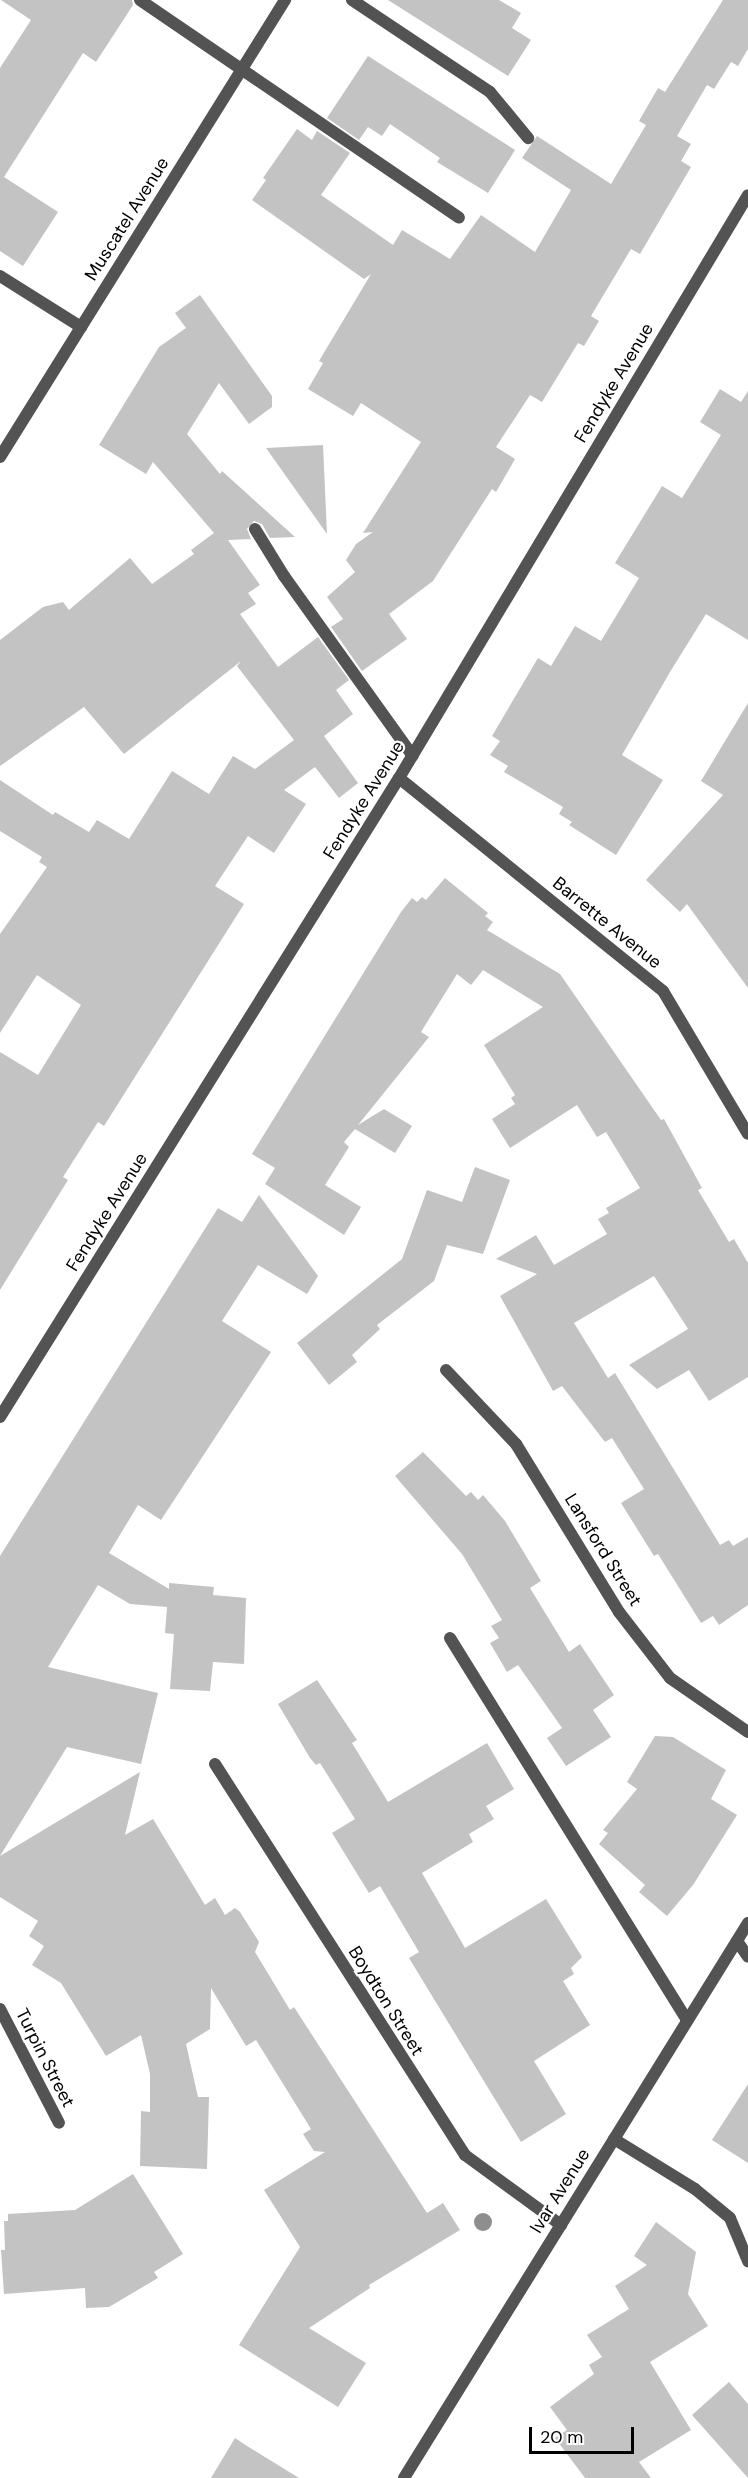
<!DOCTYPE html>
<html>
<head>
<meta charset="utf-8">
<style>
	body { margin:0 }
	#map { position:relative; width:748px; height:2478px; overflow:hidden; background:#fff; font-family:"DM Sans",sans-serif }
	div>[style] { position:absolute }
	.building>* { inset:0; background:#c3c3c3 }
	.service>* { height:12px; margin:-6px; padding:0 6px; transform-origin:6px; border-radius:6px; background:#535353 }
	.minor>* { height:12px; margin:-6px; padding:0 6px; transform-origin:6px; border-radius:6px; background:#535353 }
	.tertiary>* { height:12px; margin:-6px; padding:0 6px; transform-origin:6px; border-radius:6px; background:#535353 }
	.trees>* { width:18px; height:18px; margin:-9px; border-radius:50%; background:#8e8e8e }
	span { translate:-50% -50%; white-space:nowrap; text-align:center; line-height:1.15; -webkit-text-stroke:4.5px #fff; paint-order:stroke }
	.street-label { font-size:18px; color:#000 }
	.scale { position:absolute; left:529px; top:2427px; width:105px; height:27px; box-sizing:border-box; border:3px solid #000; border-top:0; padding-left:8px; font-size:18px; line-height:21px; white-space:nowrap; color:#000; -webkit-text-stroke:4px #fff; paint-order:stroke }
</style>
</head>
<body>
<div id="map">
	<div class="building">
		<div style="clip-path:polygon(1px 0,132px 0,133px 5px,96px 62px,83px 53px,4px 177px,58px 212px,23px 266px,0 251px,0 68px,31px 20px)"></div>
		<div style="clip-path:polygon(388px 0,499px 0,521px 13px,512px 28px,531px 40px,508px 76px)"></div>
		<div style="clip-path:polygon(723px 0,748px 0,748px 49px,738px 66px,731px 62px,714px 89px,707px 85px,677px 136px,691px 144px,681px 161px,691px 167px,640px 254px,631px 249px,591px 316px,599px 321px,584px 346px,578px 343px,542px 402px,530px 395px,496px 447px,515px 459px,496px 492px,492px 489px,433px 581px,389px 614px,407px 639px,362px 671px,331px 627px,343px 619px,327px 597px,355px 572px,346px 560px,356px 544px,373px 532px,363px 533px,421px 442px,361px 403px,353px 416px,308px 389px,323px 363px,319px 361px,371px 274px,364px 279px,252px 200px,266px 180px,263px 178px,297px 129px,312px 140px,317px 131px,350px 153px,321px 195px,393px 245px,402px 230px,450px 259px,481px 215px,535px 252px,571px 190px,522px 158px,537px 136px,611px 184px,646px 125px,639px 121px,658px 88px,665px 92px)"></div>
		<div style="clip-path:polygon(368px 56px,515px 150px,488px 193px,437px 162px,440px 158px,390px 124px,382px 136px,368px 127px,359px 140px,327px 118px)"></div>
		<div style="clip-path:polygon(200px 295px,272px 396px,272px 407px,249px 424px,219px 383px,187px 434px,220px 474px,222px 471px,295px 537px,270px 538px,262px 524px,254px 521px,247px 529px,251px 539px,228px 540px,260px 585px,248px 593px,256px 604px,240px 614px,278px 667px,318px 637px,349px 680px,336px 690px,353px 714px,324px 736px,358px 783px,339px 798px,315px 767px,284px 790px,306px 804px,274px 853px,248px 836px,215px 886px,244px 904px,104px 1126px,98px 1122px,63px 1177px,68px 1180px,0 1290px,0 1052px,38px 1075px,81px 1005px,37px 975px,0 1033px,0 934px,47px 867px,39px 862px,42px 857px,0 831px,0 780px,53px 815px,55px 812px,89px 832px,97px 820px,129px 839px,172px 771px,209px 794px,233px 756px,255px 769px,294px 740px,237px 666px,241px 661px,124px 754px,84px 707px,0 766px,0 640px,43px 607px,63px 602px,69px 610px,130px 558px,152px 584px,194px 554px,191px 550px,214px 533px,153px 462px,146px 474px,99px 445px,159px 347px,186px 328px,175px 313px)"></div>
		<div style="clip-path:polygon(720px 389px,741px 402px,748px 391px,748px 640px,706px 614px,670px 672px,622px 755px,663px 780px,616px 855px,569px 825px,572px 822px,559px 814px,563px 807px,504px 772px,508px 766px,490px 755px,500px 741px,492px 736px,538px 658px,551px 666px,575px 626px,601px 641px,639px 578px,615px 563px,662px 486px,682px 498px,721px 435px,700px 422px)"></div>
		<div style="clip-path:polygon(323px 445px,327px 534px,266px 448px)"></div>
		<div style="clip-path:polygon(748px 703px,748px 988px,687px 904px,680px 912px,646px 880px,723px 795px,701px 781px)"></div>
		<div style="clip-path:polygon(445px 878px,488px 913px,485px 916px,493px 922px,487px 930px,560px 974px,661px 1120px,664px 1119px,702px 1188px,698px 1190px,729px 1242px,734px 1239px,748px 1263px,748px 1377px,709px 1401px,689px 1370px,657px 1389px,629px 1365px,688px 1329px,654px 1276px,574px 1323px,608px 1378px,615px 1373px,720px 1545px,729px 1540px,733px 1546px,748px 1537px,748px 1605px,719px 1625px,713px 1616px,701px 1623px,658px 1554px,654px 1556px,621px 1503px,644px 1489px,612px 1438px,605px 1442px,562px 1386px,553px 1391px,500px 1296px,537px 1274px,496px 1259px,536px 1235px,554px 1265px,607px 1234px,598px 1219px,609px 1213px,606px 1208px,640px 1188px,606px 1132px,597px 1137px,577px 1105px,510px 1148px,492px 1119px,515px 1104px,511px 1098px,515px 1095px,484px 1045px,543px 1007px,483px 970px,471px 985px,457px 974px,421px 1032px,429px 1037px,358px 1125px,384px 1109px,412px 1126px,395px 1153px,355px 1129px,344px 1142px,349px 1147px,325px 1185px,361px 1207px,344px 1235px,265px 1184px,275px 1168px,252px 1154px,401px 912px,412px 898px,417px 902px,422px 897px,426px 900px)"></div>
		<div style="clip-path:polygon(475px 1167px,510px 1180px,483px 1254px,447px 1245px,434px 1281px,377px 1325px,380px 1329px,352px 1355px,357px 1362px,329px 1385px,297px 1343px,402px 1259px,427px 1190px,462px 1202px)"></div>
		<div style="clip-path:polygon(259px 1195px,318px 1276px,307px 1294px,258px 1265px,222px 1321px,271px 1352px,161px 1520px,138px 1505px,109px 1553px,169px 1589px,169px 1583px,214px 1587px,213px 1595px,246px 1598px,244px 1664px,213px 1662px,210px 1691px,170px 1689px,174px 1634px,165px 1633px,167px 1607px,130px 1604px,98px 1585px,48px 1667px,158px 1693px,141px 1764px,67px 1747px,0 1856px,140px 1772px,125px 1835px,153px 1819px,205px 1905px,215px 1898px,225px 1915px,235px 1908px,240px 1912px,259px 1942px,255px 1952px,290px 2010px,294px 2007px,427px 2213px,443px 2203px,460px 2230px,369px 2285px,370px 2288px,309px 2328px,366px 2363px,338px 2407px,239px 2345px,300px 2247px,264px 2190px,325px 2152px,314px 2151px,303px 2134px,311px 2129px,256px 2040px,246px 2046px,211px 1988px,210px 2029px,186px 2044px,198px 2097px,209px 2097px,207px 2169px,140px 2166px,141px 2111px,150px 2112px,150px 2074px,141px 2035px,106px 2056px,61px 1983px,32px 1965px,44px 1946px,29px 1936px,38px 1921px,0 1897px,0 1556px,218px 1208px,242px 1222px)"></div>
		<div style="clip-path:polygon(423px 1452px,466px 1496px,471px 1492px,478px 1500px,483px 1495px,505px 1521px,541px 1581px,530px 1588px,569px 1652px,580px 1644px,614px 1695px,593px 1710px,611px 1737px,566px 1766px,547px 1738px,562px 1728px,518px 1665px,507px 1672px,490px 1643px,499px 1638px,491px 1626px,502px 1620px,462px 1554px,395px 1476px)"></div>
		<div style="clip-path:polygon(317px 1680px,357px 1740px,352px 1743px,388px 1802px,487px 1743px,514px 1789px,486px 1806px,494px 1819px,469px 1834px,473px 1842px,422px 1873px,465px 1948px,546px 1899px,582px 1957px,571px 1968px,574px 1974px,563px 1981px,590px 2025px,534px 2061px,566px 2114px,521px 2142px,409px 1958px,419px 1952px,380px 1886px,369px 1893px,332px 1833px,355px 1819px,320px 1763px,316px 1765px,310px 1758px,278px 1704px)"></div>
		<div style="clip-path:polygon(655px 1736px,673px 1737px,726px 1770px,711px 1799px,737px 1815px,693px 1885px,667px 1916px,639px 1892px,645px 1885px,599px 1844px,608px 1833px,603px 1830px,637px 1789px,627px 1782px)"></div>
		<div style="clip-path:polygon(748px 2084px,748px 2163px,712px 2140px)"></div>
		<div style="clip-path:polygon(133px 2174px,183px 2254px,154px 2272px,158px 2278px,109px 2307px,86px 2308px,85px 2288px,4px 2294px,1px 2250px,5px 2250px,4px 2221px,8px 2221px,8px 2214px,75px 2210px)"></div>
		<div style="clip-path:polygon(656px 2222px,696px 2252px,688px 2294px,708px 2326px,650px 2362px,691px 2430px,639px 2462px,651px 2478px,585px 2478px,555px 2438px,567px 2430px,550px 2407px,594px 2374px,589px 2365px,602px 2357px,587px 2335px,629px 2309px,615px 2286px,647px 2265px,634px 2256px)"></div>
		<div style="clip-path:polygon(729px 2382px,748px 2404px,748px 2478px,692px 2415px)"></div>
		<div style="clip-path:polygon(235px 2438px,247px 2446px,299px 2478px,211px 2478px)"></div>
	</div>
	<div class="service">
		<div style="left:140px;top:0;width:386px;rotate:34.3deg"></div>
		<div style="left:352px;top:0;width:166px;rotate:33.7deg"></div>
		<div style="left:490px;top:92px;width:60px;rotate:50.4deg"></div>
		<div style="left:0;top:276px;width:96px;rotate:32.2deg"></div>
		<div style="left:255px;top:529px;width:55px;rotate:58.3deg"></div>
		<div style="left:284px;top:576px;width:221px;rotate:54.4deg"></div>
		<div style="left:450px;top:1638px;width:450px;rotate:58.2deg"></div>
		<div style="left:737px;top:1941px;width:19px;rotate:55deg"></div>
	</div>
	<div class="minor">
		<div style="left:399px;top:778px;width:339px;rotate:38.9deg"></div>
		<div style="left:663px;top:991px;width:166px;rotate:59.3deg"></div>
		<div style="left:446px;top:1370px;width:102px;rotate:46.6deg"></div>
		<div style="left:516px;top:1444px;width:197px;rotate:58.5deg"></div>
		<div style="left:619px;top:1612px;width:83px;rotate:52.3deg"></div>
		<div style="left:670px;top:1678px;width:95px;rotate:34.7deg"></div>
		<div style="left:0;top:1417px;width:753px;rotate:-58.02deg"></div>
		<div style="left:399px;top:778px;width:679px;rotate:-59.09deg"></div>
		<div style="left:215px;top:1764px;width:464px;rotate:57.4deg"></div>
		<div style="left:465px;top:2155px;width:119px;rotate:36.1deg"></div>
		<div style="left:0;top:2009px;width:128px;rotate:62.6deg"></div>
		<div style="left:614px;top:2139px;width:95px;rotate:31.7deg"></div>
		<div style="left:695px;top:2189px;width:45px;rotate:39.6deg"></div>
		<div style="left:730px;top:2218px;width:47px;rotate:67.3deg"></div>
		<div style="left:404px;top:2478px;width:653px;rotate:-58.21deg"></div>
	</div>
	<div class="tertiary">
		<div style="left:0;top:457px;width:539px;rotate:-58.05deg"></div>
	</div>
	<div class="trees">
		<div style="left:483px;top:2222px"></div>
	</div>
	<div class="street-label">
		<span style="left:127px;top:219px;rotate:-58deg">Muscatel Avenue</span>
		<span style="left:614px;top:383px;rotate:-59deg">Fendyke Avenue</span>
		<span style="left:364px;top:800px;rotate:-58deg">Fendyke Avenue</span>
		<span style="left:607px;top:923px;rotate:39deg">Barrette Avenue</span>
		<span style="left:107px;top:1212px;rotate:-58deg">Fendyke Avenue</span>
		<span style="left:603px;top:1550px;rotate:58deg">Lansford Street</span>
		<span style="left:386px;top:2001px;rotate:58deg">Boydton Street</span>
		<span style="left:45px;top:2058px;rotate:63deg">Turpin Street</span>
		<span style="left:560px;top:2191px;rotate:-58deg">Ivar Avenue</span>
	</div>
	<div class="scale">20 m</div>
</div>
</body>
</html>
